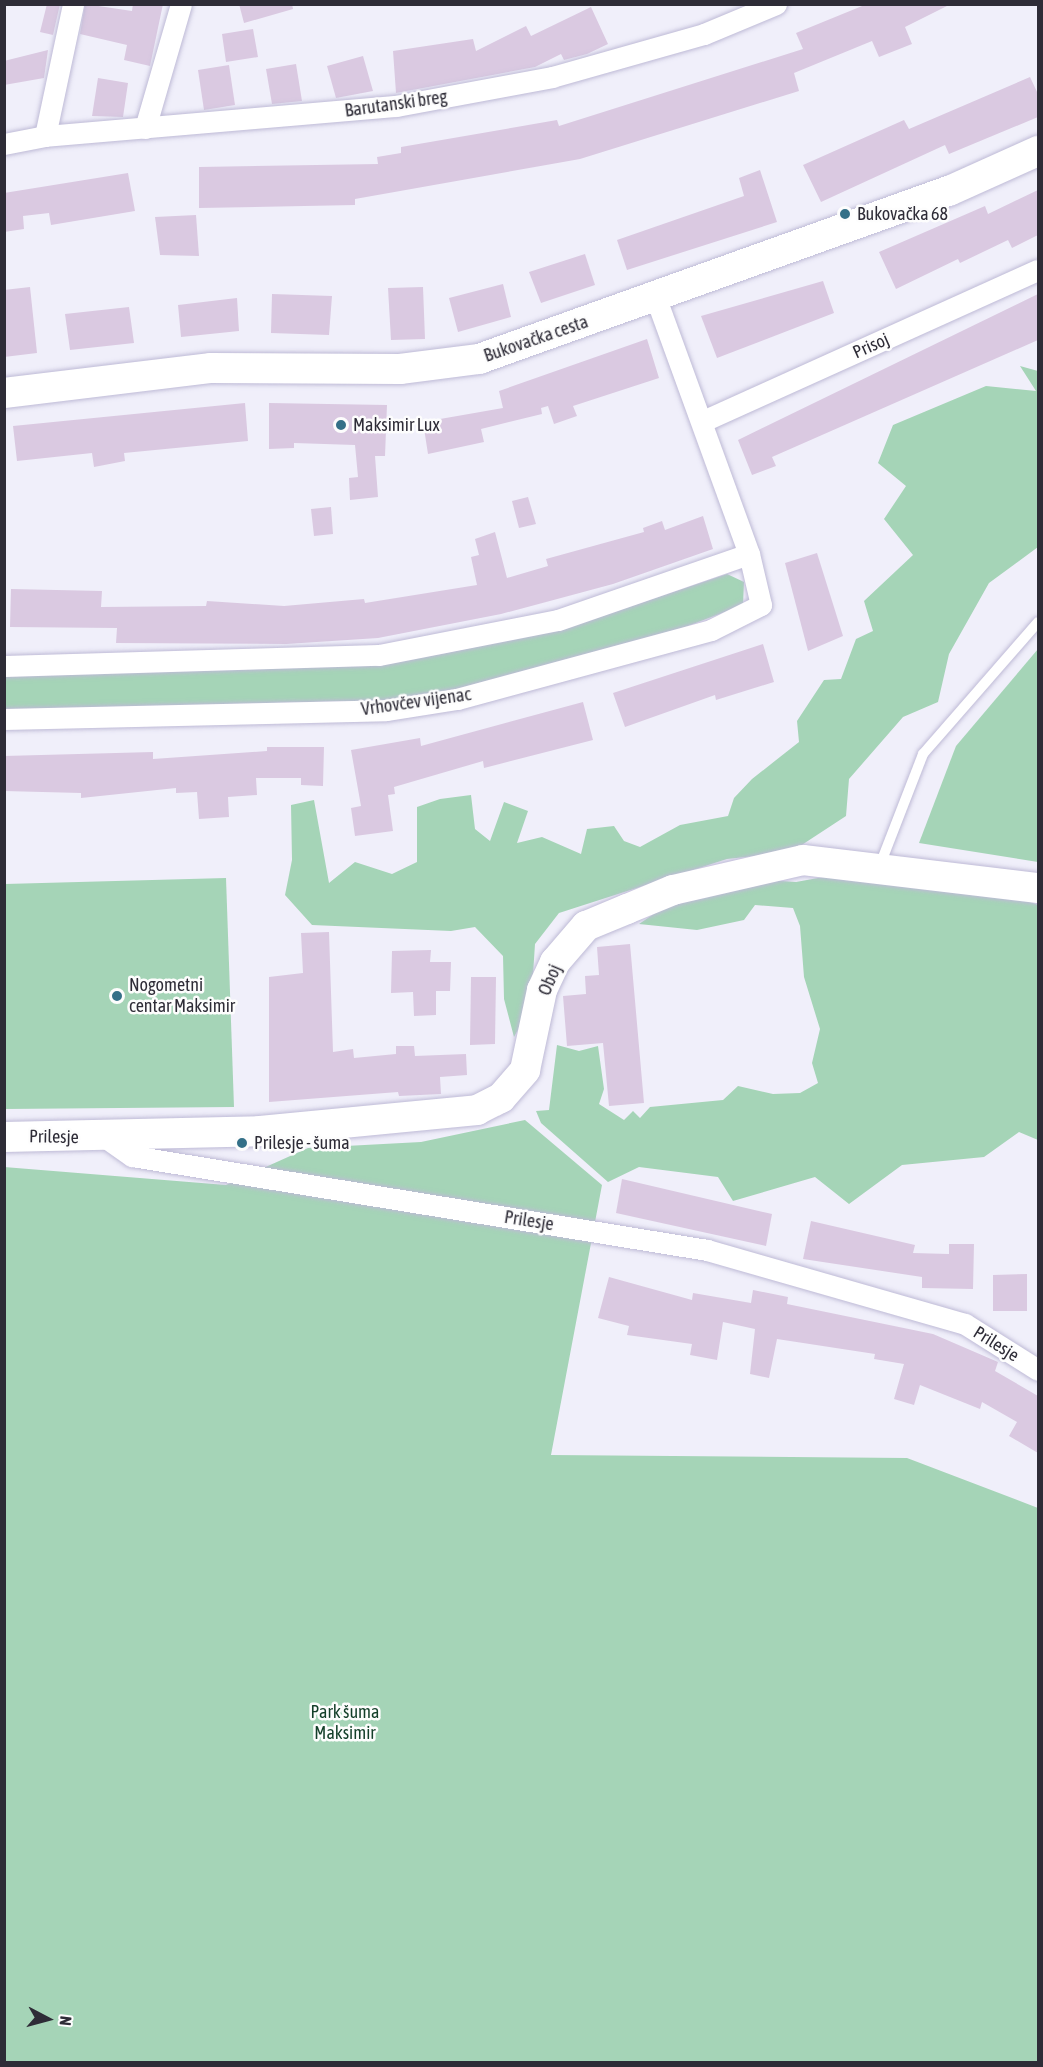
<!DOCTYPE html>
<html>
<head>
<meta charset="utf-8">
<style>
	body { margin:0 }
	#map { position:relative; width:1043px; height:2067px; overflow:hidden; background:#f0effa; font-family:"Asap Condensed",sans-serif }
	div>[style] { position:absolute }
	.green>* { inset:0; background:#a5d4b7 }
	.building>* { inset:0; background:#dac9e1 }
	.roads { filter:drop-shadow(0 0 2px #bebad6) drop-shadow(0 0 2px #bebad6) }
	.lane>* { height:10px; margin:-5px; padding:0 5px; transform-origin:5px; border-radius:5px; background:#fff }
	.street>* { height:21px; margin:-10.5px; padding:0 10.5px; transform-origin:10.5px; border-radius:10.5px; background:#fff }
	.secondary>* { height:30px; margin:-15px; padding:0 15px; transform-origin:15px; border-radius:15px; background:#fff }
	.dots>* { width:16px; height:16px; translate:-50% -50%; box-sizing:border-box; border:3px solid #fdfdfd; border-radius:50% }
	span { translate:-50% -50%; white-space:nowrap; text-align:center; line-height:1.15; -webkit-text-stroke:5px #fdfdfd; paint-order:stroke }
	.street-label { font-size:18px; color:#2e2c37 }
	.poi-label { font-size:18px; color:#2e2c37 }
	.left { translate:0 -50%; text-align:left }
	.park-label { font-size:18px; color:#133f29 }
	.frame { position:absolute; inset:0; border:6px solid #2e2c37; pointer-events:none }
	.north { position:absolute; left:18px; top:1989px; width:60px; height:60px; -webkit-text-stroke:4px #fdfdfd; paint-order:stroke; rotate:96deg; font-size:16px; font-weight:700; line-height:24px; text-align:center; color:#2e2c37 }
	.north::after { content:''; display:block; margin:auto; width:21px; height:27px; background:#2e2c37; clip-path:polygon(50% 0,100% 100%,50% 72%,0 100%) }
</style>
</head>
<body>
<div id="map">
	<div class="green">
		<div style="clip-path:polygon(1020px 366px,1038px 371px,1038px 547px,989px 583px,949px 654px,938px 702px,903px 717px,849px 779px,846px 816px,791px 852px,727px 859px,559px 913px,535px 944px,531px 1006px,514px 1037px,504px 999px,503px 956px,475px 927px,451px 931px,312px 925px,285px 895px,292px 860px,291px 805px,314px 800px,329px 883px,355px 862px,392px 874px,417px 862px,417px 807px,440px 799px,471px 795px,475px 829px,490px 841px,504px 802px,528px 811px,517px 843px,542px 837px,581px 854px,587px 829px,614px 826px,624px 841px,640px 847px,680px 825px,728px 816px,734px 798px,752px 779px,799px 742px,797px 721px,824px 680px,841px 679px,856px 639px,873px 631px,864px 601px,913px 555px,884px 519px,906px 486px,878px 463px,893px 425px,986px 386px,1036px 391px)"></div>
		<div style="clip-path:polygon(727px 574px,744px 582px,743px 605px,643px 643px,505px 681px,393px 700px,5px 710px,5px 674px,382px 662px,441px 654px,569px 627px)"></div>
		<div style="clip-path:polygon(1038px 649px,1038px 862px,919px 843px,956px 746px)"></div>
		<div style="clip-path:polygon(829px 876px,980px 882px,1038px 905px,1038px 1140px,1019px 1132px,984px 1157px,902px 1165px,849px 1204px,815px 1177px,733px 1201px,718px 1177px,639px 1167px,608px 1182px,541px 1123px,536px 1111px,549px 1110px,557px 1045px,579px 1051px,598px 1046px,604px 1089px,599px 1104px,624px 1120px,633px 1111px,640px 1118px,650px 1107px,723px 1100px,738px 1086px,773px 1094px,800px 1093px,818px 1083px,812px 1063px,820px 1029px,804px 977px,800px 926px,793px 908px,755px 905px,744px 920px,697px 930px,639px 924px,664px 907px,766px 880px,796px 882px)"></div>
		<div style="clip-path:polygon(226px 878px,234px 1107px,5px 1109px,5px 884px)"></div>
		<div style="clip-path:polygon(525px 1120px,602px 1185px,551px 1455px,907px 1458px,1038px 1508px,1038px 2062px,5px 2062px,4px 1167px,226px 1185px,308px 1148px,421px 1142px)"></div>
	</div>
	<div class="building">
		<div style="clip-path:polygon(47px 4px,60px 4px,53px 35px,40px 32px)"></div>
		<div style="clip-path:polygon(85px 4px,132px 11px,133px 4px,163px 4px,150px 66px,124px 60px,127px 45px,80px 34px)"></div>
		<div style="clip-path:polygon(239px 4px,292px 4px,293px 9px,244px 23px)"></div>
		<div style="clip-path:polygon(867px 4px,951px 4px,905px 27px,912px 44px,879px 57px,872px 41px,794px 73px,799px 91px,580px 159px,355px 199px,355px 205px,199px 208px,199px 167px,378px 164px,377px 157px,401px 153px,401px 147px,557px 120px,559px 126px,803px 49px,796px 33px)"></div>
		<div style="clip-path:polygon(591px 7px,608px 44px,587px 54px,564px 60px,561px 54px,535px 67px,396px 93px,393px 51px,473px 39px,476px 51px,526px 26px,531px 36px)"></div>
		<div style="clip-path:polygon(253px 29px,258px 57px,226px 62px,222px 34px)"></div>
		<div style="clip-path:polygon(48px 50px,44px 78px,4px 85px,4px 61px)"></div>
		<div style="clip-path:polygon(363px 56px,373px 91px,336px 98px,327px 66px)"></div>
		<div style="clip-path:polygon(296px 64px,302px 101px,272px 104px,266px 69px)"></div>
		<div style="clip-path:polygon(229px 65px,235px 105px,204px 110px,198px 70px)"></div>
		<div style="clip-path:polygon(1030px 77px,1038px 94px,1038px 117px,949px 154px,945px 145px,821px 202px,803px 165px,904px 120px,909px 129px)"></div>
		<div style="clip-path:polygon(98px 78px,128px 83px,123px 117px,92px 116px)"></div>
		<div style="clip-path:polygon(760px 170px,777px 222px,627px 270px,617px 240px,744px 196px,739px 178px)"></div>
		<div style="clip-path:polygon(128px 173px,135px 211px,51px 225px,49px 213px,23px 216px,24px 229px,4px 232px,4px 193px)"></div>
		<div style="clip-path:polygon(1038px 190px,1038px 235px,1012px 248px,1008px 240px,960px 263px,958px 259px,896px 289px,879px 252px,985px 206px,988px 214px)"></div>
		<div style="clip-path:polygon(196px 215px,199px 256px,160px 255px,155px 217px)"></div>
		<div style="clip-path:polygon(585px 254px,595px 285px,541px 303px,529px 272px)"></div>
		<div style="clip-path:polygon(823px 281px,834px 313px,717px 358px,701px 316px)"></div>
		<div style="clip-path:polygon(503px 284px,511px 317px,458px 332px,449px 298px)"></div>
		<div style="clip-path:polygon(30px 287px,37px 353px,4px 357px,4px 290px)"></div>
		<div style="clip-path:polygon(423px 287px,425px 339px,391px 340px,388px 288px)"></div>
		<div style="clip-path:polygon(272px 294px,332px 296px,329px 335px,271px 333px)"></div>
		<div style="clip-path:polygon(1038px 294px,1038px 340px,772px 457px,776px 466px,752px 475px,738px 440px)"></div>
		<div style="clip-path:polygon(237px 298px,239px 331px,181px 337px,178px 305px)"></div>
		<div style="clip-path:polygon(129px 307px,134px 343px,70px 350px,65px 314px)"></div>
		<div style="clip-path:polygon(647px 339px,659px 378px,573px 406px,577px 416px,554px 424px,548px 406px,541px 408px,542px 414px,481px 429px,484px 442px,428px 454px,423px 422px,503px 408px,499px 391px)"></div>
		<div style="clip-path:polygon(245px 403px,248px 441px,124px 453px,125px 461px,94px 467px,92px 453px,17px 461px,13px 426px)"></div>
		<div style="clip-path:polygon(269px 403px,387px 405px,385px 456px,375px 456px,378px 497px,350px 500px,349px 478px,358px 477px,355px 445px,294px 443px,294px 448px,269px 449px)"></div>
		<div style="clip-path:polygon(528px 497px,536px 524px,519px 528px,512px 501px)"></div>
		<div style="clip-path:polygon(331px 507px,333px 534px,314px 536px,311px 509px)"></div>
		<div style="clip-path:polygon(703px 516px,713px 549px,613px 584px,501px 614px,378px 638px,286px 644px,116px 643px,117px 628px,10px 627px,11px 589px,102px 591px,101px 607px,206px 606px,207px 601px,284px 606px,364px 599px,365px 603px,477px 585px,471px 557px,479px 555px,475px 539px,495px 532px,507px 578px,548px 566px,546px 559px,644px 532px,643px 528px,662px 521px,665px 530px)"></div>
		<div style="clip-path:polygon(817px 553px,843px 636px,808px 651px,785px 563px)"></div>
		<div style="clip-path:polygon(763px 644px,774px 682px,716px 700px,715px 695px,625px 727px,613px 693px)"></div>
		<div style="clip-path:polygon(583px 702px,593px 740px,484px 768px,483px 761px,394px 787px,395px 794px,388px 795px,393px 831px,355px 836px,351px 808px,361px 806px,351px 750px,420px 738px,421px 746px)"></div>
		<div style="clip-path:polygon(267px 747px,324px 747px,323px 786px,301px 785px,301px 778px,256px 778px,257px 795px,228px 797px,229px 817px,199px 819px,197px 792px,176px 793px,176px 788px,81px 798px,81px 793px,4px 791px,4px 756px,153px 752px,153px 759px,267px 751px)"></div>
		<div style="clip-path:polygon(329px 932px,333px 1052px,353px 1049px,354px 1058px,396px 1054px,396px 1046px,414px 1046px,415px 1056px,466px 1054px,467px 1075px,440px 1077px,441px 1094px,399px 1096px,398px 1092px,269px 1102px,269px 977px,303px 973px,301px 933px)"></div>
		<div style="clip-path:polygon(630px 944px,644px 1103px,609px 1106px,603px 1043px,567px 1046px,563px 996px,586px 994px,585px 976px,599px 975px,597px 947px)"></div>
		<div style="clip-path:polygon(431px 950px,430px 962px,451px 962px,450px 991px,436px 991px,436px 1015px,414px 1016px,413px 992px,391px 993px,392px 951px)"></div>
		<div style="clip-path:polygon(471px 977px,496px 977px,495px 1044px,470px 1045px)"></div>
		<div style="clip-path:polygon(622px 1179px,772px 1214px,766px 1246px,616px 1213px)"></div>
		<div style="clip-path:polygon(811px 1221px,915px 1245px,913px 1253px,949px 1254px,949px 1244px,974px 1244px,973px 1289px,922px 1288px,922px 1277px,803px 1259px)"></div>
		<div style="clip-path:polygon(1027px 1274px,1027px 1311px,993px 1311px,993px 1275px)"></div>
		<div style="clip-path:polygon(609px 1277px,692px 1300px,693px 1293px,751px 1303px,753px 1290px,788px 1297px,787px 1304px,933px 1334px,998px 1362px,995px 1371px,1038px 1396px,1038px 1453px,1009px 1436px,1017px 1422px,982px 1402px,980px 1409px,920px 1385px,914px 1405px,894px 1399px,904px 1364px,874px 1359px,875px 1354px,777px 1339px,769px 1378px,750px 1374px,755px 1329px,723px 1322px,717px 1360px,690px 1355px,692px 1344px,627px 1335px,629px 1326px,598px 1318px)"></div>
	</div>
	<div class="roads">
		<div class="lane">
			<div style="left:880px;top:865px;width:119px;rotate:-68.8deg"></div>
			<div style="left:923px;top:754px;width:175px;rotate:-48.9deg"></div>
		</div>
		<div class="street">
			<div style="left:145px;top:128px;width:129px;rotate:-73.8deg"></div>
			<div style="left:45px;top:136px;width:135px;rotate:-78deg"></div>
			<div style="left:4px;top:144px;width:42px;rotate:-11deg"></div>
			<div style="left:45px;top:136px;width:352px;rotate:-4.9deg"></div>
			<div style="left:396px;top:106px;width:159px;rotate:-10.5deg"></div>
			<div style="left:552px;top:77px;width:158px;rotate:-15.8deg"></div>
			<div style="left:704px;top:34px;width:78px;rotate:-22.6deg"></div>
			<div style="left:703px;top:421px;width:367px;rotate:-24.3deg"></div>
			<div style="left:4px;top:666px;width:375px;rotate:-1.7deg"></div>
			<div style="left:379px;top:655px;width:182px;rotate:-11.1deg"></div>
			<div style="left:558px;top:620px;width:202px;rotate:-19.1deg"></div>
			<div style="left:4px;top:719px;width:382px;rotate:-1.3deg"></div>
			<div style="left:386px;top:710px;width:72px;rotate:-8.8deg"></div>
			<div style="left:457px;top:699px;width:263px;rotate:-15.2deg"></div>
			<div style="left:711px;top:630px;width:56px;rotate:-26.6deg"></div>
			<div style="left:761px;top:605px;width:52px;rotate:-103.2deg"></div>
			<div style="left:749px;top:554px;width:275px;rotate:-110deg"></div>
			<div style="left:106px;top:1138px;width:32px;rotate:35deg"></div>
			<div style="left:132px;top:1156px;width:583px;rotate:9.28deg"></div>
			<div style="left:707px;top:1250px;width:268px;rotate:16deg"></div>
			<div style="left:965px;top:1324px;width:86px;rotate:32.2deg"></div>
		</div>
		<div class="secondary">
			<div style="left:4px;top:393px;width:209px;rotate:-6.9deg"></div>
			<div style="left:211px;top:368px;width:189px;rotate:0.3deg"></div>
			<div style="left:400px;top:369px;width:80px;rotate:-7.2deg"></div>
			<div style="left:479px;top:359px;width:499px;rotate:-19.7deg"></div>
			<div style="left:949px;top:191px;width:98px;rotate:-24.2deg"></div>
			<div style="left:4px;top:1137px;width:256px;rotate:-1.3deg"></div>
			<div style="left:260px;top:1131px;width:218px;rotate:-5.5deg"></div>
			<div style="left:477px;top:1110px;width:27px;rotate:-27deg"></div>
			<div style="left:501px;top:1098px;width:37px;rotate:-49deg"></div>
			<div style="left:525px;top:1070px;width:82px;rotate:-78deg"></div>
			<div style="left:542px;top:990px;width:31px;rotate:-65deg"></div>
			<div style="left:555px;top:962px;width:48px;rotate:-49.3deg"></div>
			<div style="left:586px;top:926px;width:44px;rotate:-22.5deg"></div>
			<div style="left:627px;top:909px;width:50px;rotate:-22.4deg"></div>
			<div style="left:673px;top:890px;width:133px;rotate:-13deg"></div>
			<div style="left:803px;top:860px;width:237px;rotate:6.8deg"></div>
		</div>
	</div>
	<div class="dots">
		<div style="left:845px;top:214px;background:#347088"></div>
		<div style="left:341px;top:425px;background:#347088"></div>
		<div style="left:117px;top:996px;background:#347088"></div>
		<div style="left:242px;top:1143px;background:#347088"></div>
	</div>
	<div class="street-label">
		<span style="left:396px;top:104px;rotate:-8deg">Barutanski breg</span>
		<span style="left:536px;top:339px;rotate:-19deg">Bukovačka cesta</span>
		<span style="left:871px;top:346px;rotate:-24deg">Prisoj</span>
		<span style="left:416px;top:702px;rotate:-8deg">Vrhovčev vijenac</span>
		<span style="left:550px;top:980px;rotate:-67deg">Oboj</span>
		<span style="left:54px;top:1137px;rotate:1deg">Prilesje</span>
		<span style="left:529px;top:1221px;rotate:9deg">Prilesje</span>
		<span style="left:996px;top:1344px;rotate:32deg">Prilesje</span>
	</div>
	<div class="poi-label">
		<span class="left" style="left:857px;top:214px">Bukovačka 68</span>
		<span class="left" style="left:353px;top:425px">Maksimir Lux</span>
		<span class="left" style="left:129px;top:996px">Nogometni<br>centar Maksimir</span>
		<span class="left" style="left:254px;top:1143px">Prilesje - šuma</span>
	</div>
	<div class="park-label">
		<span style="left:345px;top:1723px">Park šuma<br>Maksimir</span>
	</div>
	<div class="frame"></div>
	<div class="north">N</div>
</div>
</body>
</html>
